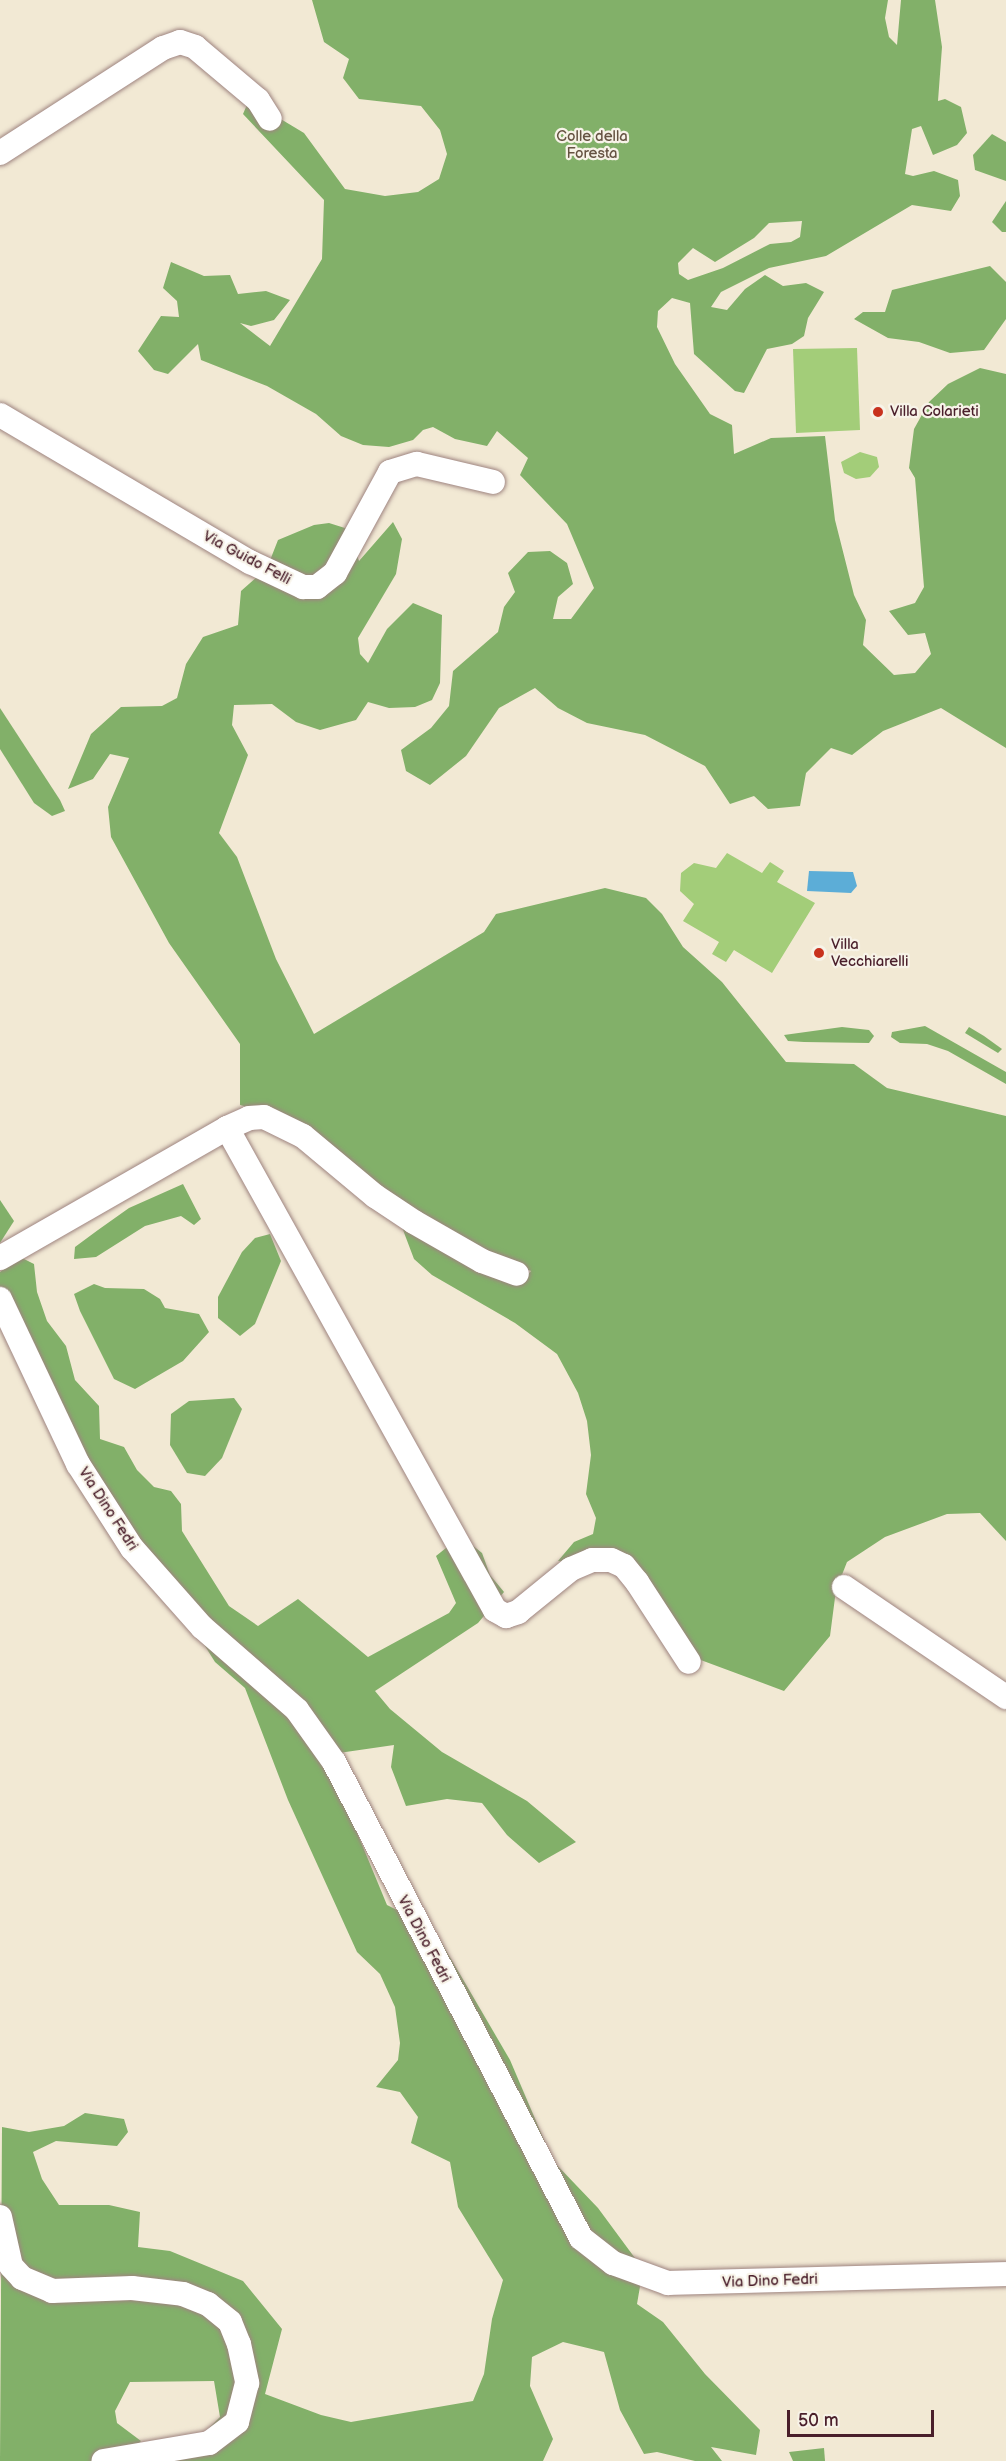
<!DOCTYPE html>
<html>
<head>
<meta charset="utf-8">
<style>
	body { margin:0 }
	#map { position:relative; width:1006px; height:2461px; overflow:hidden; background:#f2e9d4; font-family:"Balsamiq Sans",sans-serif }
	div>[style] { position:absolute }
	.green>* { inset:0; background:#a3cd79 }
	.forest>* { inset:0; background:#82b069 }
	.water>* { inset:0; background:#5cadd7 }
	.roads { filter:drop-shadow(0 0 2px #9e8480) drop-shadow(0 0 2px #9e8480) }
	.minor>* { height:24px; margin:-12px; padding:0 12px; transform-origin:12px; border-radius:12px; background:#fff }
	.dots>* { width:16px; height:16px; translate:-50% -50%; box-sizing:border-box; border:3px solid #f7f3e8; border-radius:50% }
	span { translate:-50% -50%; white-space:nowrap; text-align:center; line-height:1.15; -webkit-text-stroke:4.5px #f7f3e8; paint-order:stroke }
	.park-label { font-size:15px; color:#655342 }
	.poi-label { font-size:15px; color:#4a1f2b }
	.left { translate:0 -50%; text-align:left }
	.street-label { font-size:15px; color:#4a1f2b }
	.scale { position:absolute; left:787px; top:2410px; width:147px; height:27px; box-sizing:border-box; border:3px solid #4a1f2b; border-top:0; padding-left:8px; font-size:18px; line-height:21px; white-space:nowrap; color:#4a1f2b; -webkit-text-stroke:4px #f7f3e8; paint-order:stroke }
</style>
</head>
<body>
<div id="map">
	<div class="green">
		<div style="clip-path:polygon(857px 348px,860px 430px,796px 433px,793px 349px)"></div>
		<div style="clip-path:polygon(860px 452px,877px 457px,879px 467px,870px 477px,856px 479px,844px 473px,841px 462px)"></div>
		<div style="clip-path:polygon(727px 853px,762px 873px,770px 862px,784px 871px,777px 882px,815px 903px,772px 973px,734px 950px,726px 962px,712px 954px,719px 942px,683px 921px,694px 904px,680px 891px,681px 873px,694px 863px,716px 868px)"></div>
	</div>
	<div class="forest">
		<div style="clip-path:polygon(evenodd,312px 0,888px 0,885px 18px,889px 37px,897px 45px,901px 0,935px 0,942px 47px,938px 101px,945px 99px,961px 107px,967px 133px,957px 145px,933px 155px,921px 126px,912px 129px,905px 174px,913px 176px,934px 171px,958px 180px,960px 196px,951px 211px,912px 205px,826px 256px,769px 268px,721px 292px,711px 307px,727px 310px,745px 289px,765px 275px,783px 286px,806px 283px,824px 292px,808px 318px,804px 336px,792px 344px,767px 349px,744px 393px,735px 391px,694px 354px,690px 303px,672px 298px,658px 311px,657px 327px,675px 364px,710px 414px,732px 425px,734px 454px,771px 438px,825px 436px,835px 520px,854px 595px,866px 620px,863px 645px,894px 675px,915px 673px,931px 654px,925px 633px,908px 635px,889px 611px,915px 603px,924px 587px,915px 478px,909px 468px,914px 429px,929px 402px,948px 384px,980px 368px,1006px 374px,1006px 748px,941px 708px,883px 731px,852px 755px,831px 748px,806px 773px,800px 806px,768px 809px,754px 796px,730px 804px,705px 766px,645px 735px,587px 723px,558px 708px,535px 688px,499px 708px,466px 756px,430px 785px,406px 771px,401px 750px,431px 728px,449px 706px,453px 671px,498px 632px,504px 607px,515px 592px,508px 573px,528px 552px,550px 551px,567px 563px,573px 584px,558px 597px,553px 619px,571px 619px,594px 588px,567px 524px,520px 475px,528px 458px,497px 431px,487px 446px,455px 439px,433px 427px,423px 430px,413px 440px,389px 447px,363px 445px,341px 436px,316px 414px,267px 386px,201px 360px,198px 344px,168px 374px,154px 370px,138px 351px,161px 316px,179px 317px,177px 301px,163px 288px,171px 262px,204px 276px,230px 275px,238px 294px,266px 291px,290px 300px,274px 320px,251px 326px,240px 323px,270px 346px,322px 259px,324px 200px,243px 114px,249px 100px,304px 133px,345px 189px,385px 196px,418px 192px,439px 179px,447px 154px,440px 130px,421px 106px,359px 99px,343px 78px,349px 59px,324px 42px,312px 0,802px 221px,800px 237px,791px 242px,770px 244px,723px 268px,688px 280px,679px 274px,678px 263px,693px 248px,715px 262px,754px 238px,769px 223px,802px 221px)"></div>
		<div style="clip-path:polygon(992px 134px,1006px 142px,1006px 181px,975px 170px,973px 155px)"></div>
		<div style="clip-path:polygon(1006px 201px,1006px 232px,1002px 232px,992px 222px)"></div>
		<div style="clip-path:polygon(990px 266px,1006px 282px,1006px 319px,984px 350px,950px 353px,919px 342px,888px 338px,854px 319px,863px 312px,885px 312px,892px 290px)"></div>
		<div style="clip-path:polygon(393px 522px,402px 539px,396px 574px,358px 638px,360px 654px,368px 663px,387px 629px,413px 603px,442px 615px,440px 683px,432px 700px,415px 707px,389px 708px,368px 702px,356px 720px,320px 730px,296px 722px,272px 704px,234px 705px,232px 725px,248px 755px,219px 833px,237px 857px,276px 959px,314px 1034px,484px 932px,496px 914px,605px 888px,646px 898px,662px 914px,683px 947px,722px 982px,786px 1062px,854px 1064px,887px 1088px,1006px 1116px,1006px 1541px,980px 1513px,947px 1514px,885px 1537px,847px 1562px,836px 1590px,830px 1636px,784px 1691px,698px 1659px,633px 1567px,558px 1561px,574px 1542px,593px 1534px,596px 1518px,586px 1494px,591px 1455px,587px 1421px,578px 1393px,557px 1354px,515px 1323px,432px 1275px,414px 1259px,400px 1222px,523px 1280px,531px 1271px,485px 1254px,400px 1202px,266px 1112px,240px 1105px,240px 1044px,169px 943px,111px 837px,108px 807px,129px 758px,110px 754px,93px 779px,68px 789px,91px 734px,121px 707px,162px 706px,177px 698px,186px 664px,203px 637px,238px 625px,241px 591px,267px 568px,278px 540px,314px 525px,329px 523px,348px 529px,359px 561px)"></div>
		<div style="clip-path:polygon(0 708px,60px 800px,65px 811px,52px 816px,34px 803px,0 749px)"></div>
		<div style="clip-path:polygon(925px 1026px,1006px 1072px,1006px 1084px,948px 1051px,927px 1044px,900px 1043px,891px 1037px,892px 1032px)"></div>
		<div style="clip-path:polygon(842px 1027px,869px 1030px,874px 1036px,869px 1043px,804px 1042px,788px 1041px,784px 1035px)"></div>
		<div style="clip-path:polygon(969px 1027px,984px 1036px,1002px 1049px,998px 1053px,965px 1033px)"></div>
		<div style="clip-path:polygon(183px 1184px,201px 1219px,194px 1225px,181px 1216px,145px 1226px,96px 1257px,74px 1259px,75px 1247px,98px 1230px,129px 1208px)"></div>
		<div style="clip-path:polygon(0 1200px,14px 1221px,0 1243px)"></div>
		<div style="clip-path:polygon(270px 1234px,281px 1261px,255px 1324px,240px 1336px,218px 1318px,218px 1297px,242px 1252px,255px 1238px)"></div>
		<div style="clip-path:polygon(20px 1257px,34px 1264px,37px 1292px,47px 1321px,66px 1346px,75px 1380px,99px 1406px,100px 1439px,124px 1447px,137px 1470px,154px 1487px,171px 1491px,181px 1504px,182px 1531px,229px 1606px,258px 1626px,298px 1599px,368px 1657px,449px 1613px,456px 1603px,436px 1556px,461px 1536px,482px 1553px,490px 1575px,504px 1592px,478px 1623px,375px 1691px,390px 1709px,442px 1752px,527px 1801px,576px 1842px,539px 1863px,507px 1835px,482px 1803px,447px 1799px,406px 1806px,391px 1767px,394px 1745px,325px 1755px,387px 1905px,433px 1928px,510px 2060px,553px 2161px,598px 2208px,643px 2269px,637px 2304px,663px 2322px,705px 2374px,760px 2430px,756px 2455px,711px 2447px,722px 2461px,695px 2461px,657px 2452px,644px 2454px,620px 2410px,604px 2352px,563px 2342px,532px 2357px,530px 2386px,553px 2439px,543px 2461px,156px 2461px,203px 2434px,220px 2417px,214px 2381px,130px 2382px,115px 2411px,117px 2423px,141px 2441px,125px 2461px,0 2461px,2px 2127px,29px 2132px,64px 2126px,85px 2113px,124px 2119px,128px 2132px,117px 2146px,56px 2141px,33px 2152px,42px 2179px,59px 2205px,109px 2205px,140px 2212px,138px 2247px,170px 2251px,243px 2281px,282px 2329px,265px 2394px,321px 2415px,351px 2422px,473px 2401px,484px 2374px,492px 2319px,503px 2280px,458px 2207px,450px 2162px,411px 2143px,418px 2117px,400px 2092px,376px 2087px,398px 2060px,400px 2043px,395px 2007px,380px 1974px,357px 1952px,288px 1800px,245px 1688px,215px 1662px,0 1318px,0 1272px)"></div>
		<div style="clip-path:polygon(94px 1284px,105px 1288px,144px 1289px,160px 1299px,165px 1308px,199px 1314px,209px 1332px,183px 1361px,135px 1389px,114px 1379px,80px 1311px,74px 1294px)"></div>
		<div style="clip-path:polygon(234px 1398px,242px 1409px,222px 1458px,205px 1476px,187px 1473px,170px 1445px,171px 1414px,189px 1401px)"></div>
		<div style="clip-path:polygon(824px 2448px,825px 2461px,793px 2461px,789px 2452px)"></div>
	</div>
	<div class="water">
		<div style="clip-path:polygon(809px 871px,853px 872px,857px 886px,851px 893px,807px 891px)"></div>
	</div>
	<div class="roads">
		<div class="minor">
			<div style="left:0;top:153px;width:194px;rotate:-32.8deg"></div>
			<div style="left:163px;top:48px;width:18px;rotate:-19deg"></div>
			<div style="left:180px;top:42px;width:16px;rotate:18deg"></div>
			<div style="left:195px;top:47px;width:82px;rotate:40.1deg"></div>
			<div style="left:258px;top:100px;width:22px;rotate:58deg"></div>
			<div style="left:0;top:415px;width:290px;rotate:30.5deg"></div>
			<div style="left:250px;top:562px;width:59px;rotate:25.3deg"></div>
			<div style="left:303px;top:587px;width:14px"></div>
			<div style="left:317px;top:587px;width:23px;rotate:-38deg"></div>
			<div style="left:335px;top:573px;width:115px;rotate:-61.4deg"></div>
			<div style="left:390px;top:472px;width:28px;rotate:-17deg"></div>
			<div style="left:417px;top:464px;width:78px;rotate:13.3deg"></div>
			<div style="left:227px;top:1128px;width:551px;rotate:60.93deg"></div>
			<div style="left:495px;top:1610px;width:13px;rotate:29deg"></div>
			<div style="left:506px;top:1616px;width:13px;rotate:-18deg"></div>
			<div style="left:518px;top:1612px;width:68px;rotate:-39.1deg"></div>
			<div style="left:571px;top:1569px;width:23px;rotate:-23deg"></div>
			<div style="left:592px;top:1560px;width:19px"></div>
			<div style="left:611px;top:1560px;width:14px;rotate:25deg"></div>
			<div style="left:624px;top:1566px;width:21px;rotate:51deg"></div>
			<div style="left:637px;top:1582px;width:95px;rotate:57deg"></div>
			<div style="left:0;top:1258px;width:262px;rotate:-29.8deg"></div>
			<div style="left:227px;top:1128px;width:24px;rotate:-24deg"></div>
			<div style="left:249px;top:1118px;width:15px;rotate:-4deg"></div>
			<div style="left:264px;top:1117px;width:43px;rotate:26deg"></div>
			<div style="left:303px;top:1136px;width:94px;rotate:39.8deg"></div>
			<div style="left:375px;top:1196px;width:47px;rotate:33.7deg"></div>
			<div style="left:414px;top:1222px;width:78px;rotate:29.8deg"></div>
			<div style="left:482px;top:1261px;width:37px;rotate:20deg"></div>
			<div style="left:0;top:1299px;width:183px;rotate:64.7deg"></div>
			<div style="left:78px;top:1464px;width:100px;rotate:57.3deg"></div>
			<div style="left:132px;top:1548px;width:106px;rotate:48.5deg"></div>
			<div style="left:202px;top:1627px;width:126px;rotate:41.1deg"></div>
			<div style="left:297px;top:1710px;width:64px;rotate:54.6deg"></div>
			<div style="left:334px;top:1762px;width:536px;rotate:62.57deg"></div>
			<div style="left:581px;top:2238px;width:41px;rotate:38deg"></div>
			<div style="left:613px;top:2263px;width:59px;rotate:20deg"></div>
			<div style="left:668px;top:2283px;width:338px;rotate:-1.5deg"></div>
			<div style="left:844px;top:1587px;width:196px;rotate:34.2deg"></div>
			<div style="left:0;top:2217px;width:50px;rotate:77.3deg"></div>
			<div style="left:11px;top:2266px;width:16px;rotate:47deg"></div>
			<div style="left:22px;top:2278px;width:33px;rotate:23deg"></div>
			<div style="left:52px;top:2291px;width:80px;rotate:-2.1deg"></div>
			<div style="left:132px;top:2288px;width:51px;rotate:6.7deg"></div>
			<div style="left:183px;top:2294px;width:27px;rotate:22deg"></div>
			<div style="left:208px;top:2304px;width:28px;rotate:39deg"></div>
			<div style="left:230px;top:2322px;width:24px;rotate:68deg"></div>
			<div style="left:239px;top:2344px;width:40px;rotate:78deg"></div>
			<div style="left:247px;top:2383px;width:40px;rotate:104.4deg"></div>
			<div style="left:237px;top:2422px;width:35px;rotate:143deg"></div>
			<div style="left:209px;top:2443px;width:107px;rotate:170.3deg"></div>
		</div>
	</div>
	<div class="dots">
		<div style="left:878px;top:412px;background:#c8321e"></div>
		<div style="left:819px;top:953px;background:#c8321e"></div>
	</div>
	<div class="park-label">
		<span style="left:592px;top:145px">Colle della<br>Foresta</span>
	</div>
	<div class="poi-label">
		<span class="left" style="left:890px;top:412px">Villa Colarieti</span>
		<span class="left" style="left:831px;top:953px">Villa<br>Vecchiarelli</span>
	</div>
	<div class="street-label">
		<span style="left:247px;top:558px;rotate:28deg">Via Guido Felli</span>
		<span style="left:108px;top:1509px;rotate:57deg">Via Dino Fedri</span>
		<span style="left:424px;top:1939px;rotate:62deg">Via Dino Fedri</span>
		<span style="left:770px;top:2281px;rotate:-2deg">Via Dino Fedri</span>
	</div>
	<div class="scale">50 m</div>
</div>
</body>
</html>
